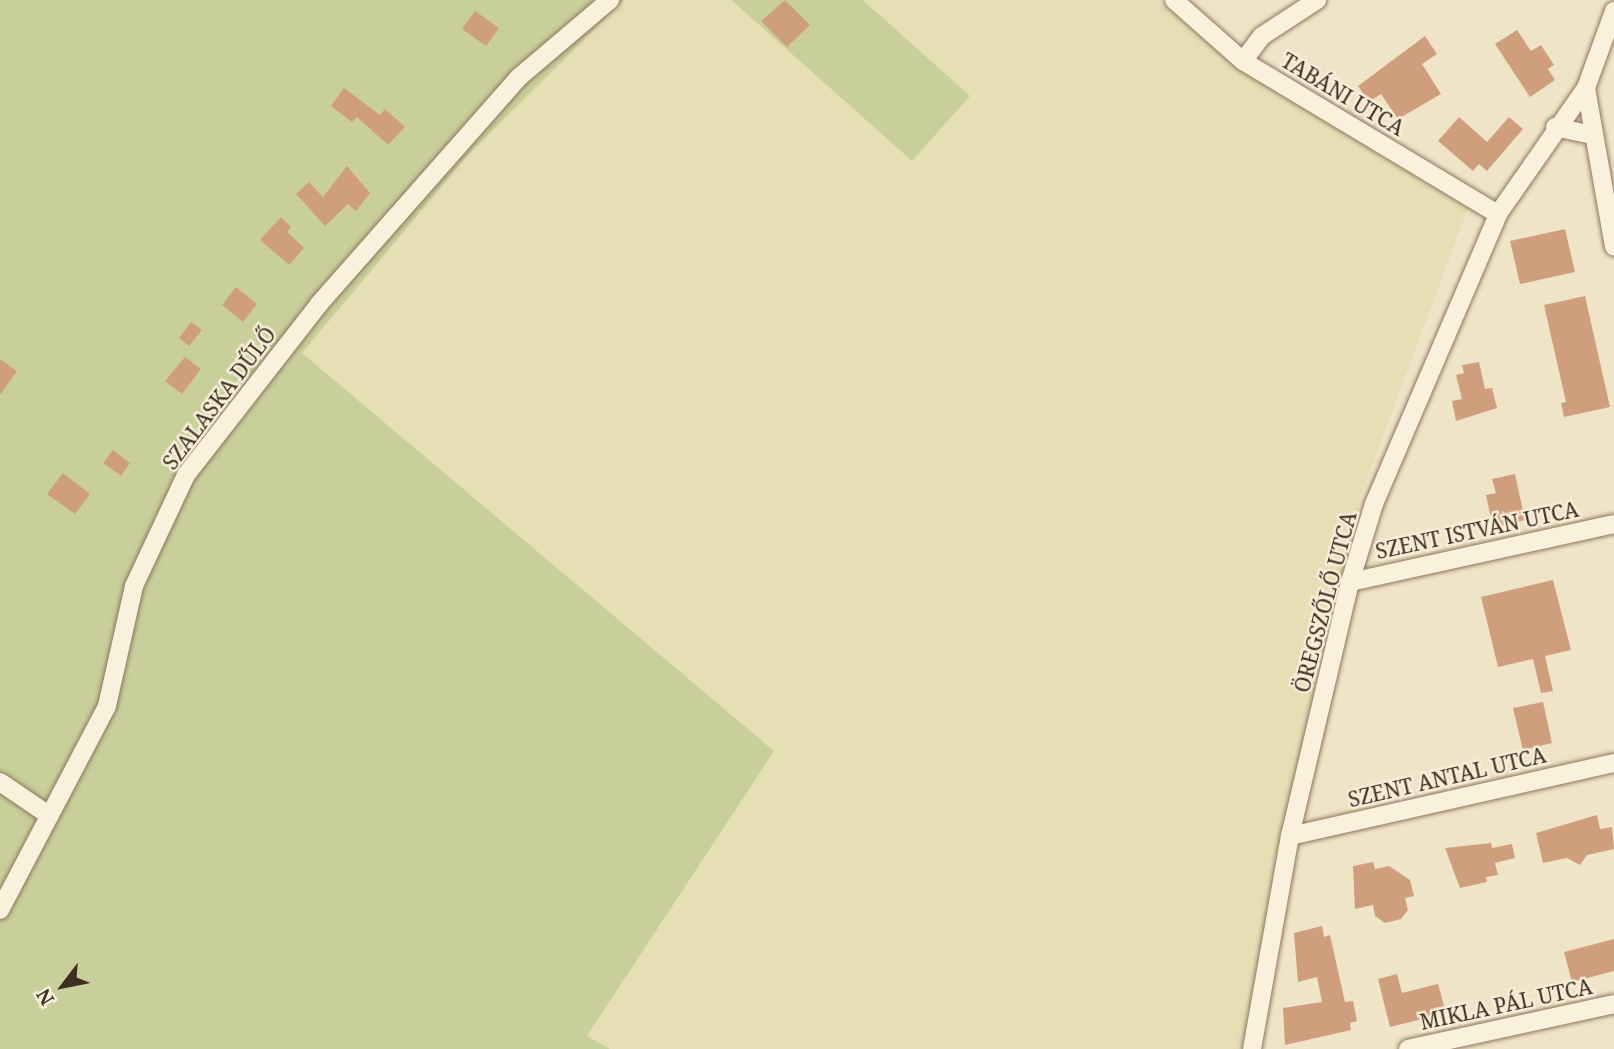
<!DOCTYPE html>
<html>
<head>
<meta charset="utf-8">
<style>
	body { margin:0 }
	#map { position:relative; width:1614px; height:1049px; overflow:hidden; background:#f0e4c8; font-family:"Noto Serif",serif }
	div>[style] { position:absolute }
	.farmland>* { inset:0; background:#e6deb5 }
	.green>* { inset:0; background:#c9cf9b }
	.building>* { inset:0; background:#cf9f7d }
	.roads { filter:drop-shadow(0 0 2px #8d765c) drop-shadow(0 0 2px #8d765c) }
	.minor>* { height:18px; margin:-9px; padding:0 9px; transform-origin:9px; border-radius:9px; background:#faf1dc }
	span { translate:-50% -50%; white-space:nowrap; text-align:center; line-height:1.15; -webkit-text-stroke:5px #f7eed8; paint-order:stroke }
	.street-label { font-size:21px; color:#3d2e20 }
	.north { position:absolute; left:28px; top:951px; width:70px; height:70px; -webkit-text-stroke:5px #f7eed8; paint-order:stroke; rotate:238deg; font-size:19px; font-weight:700; line-height:28px; text-align:center; color:#3d2e20 }
	.north::after { content:''; display:block; margin:auto; width:24px; height:32px; background:#3d2e20; clip-path:polygon(50% 0,100% 100%,50% 72%,0 100%) }
</style>
</head>
<body>
<div id="map">
	<div class="farmland">
		<div style="clip-path:polygon(624px 0,731px 0,912px 161px,970px 96px,863px 0,1158px 0,1241px 69px,1468px 208px,1360px 498px,1248px 1049px,610px 1049px,587px 1037px,773px 751px,301px 353px,468px 155px)"></div>
	</div>
	<div class="green">
		<div style="clip-path:polygon(0 0,624px 0,468px 155px,302px 353px,774px 751px,587px 1036px,610px 1049px,0 1049px)"></div>
		<div style="clip-path:polygon(731px 0,863px 0,970px 96px,912px 161px)"></div>
	</div>
	<div class="building">
		<div style="clip-path:polygon(785px 0,810px 25px,787px 47px,761px 21px)"></div>
		<div style="clip-path:polygon(475px 11px,499px 28px,486px 46px,462px 29px)"></div>
		<div style="clip-path:polygon(1517px 30px,1531px 51px,1541px 45px,1554px 65px,1548px 69px,1555px 80px,1530px 97px,1495px 44px)"></div>
		<div style="clip-path:polygon(1425px 36px,1437px 54px,1422px 64px,1441px 94px,1398px 119px,1381px 94px,1369px 102px,1358px 86px)"></div>
		<div style="clip-path:polygon(344px 88px,380px 115px,385px 109px,405px 127px,388px 145px,357px 117px,352px 122px,331px 106px)"></div>
		<div style="clip-path:polygon(1459px 117px,1487px 142px,1509px 117px,1523px 129px,1487px 171px,1479px 164px,1473px 171px,1438px 141px)"></div>
		<div style="clip-path:polygon(347px 166px,370px 193px,356px 211px,348px 204px,325px 226px,296px 194px,309px 182px,323px 197px)"></div>
		<div style="clip-path:polygon(281px 217px,291px 227px,287px 232px,304px 248px,289px 265px,260px 240px)"></div>
		<div style="clip-path:polygon(1565px 229px,1575px 272px,1520px 284px,1510px 241px)"></div>
		<div style="clip-path:polygon(236px 287px,257px 304px,243px 322px,222px 305px)"></div>
		<div style="clip-path:polygon(1585px 296px,1610px 407px,1564px 417px,1561px 403px,1566px 402px,1544px 305px)"></div>
		<div style="clip-path:polygon(191px 322px,202px 330px,189px 346px,179px 338px)"></div>
		<div style="clip-path:polygon(185px 357px,201px 369px,182px 394px,165px 381px)"></div>
		<div style="clip-path:polygon(0 359px,17px 371px,0 395px)"></div>
		<div style="clip-path:polygon(1479px 362px,1485px 389px,1492px 388px,1497px 408px,1456px 421px,1452px 401px,1462px 399px,1456px 375px,1464px 373px,1462px 365px)"></div>
		<div style="clip-path:polygon(113px 450px,130px 463px,121px 476px,103px 463px)"></div>
		<div style="clip-path:polygon(63px 473px,90px 494px,75px 514px,47px 494px)"></div>
		<div style="clip-path:polygon(1515px 474px,1525px 520px,1493px 528px,1486px 495px,1496px 493px,1492px 479px)"></div>
		<div style="clip-path:polygon(1553px 580px,1571px 650px,1545px 656px,1553px 691px,1541px 693px,1533px 659px,1498px 667px,1481px 597px)"></div>
		<div style="clip-path:polygon(1543px 702px,1552px 743px,1523px 750px,1513px 708px)"></div>
		<div style="clip-path:polygon(1597px 815px,1600px 829px,1612px 827px,1614px 849px,1587px 855px,1580px 865px,1567px 858px,1543px 863px,1536px 833px)"></div>
		<div style="clip-path:polygon(1491px 843px,1492px 848px,1512px 844px,1515px 858px,1495px 863px,1498px 875px,1486px 877px,1487px 882px,1460px 888px,1445px 848px)"></div>
		<div style="clip-path:polygon(1373px 862px,1375px 869px,1389px 866px,1410px 880px,1414px 896px,1405px 898px,1408px 910px,1401px 919px,1385px 923px,1375px 916px,1373px 905px,1355px 909px,1353px 866px)"></div>
		<div style="clip-path:polygon(1322px 926px,1324px 937px,1330px 935px,1345px 1002px,1353px 1001px,1357px 1021px,1350px 1023px,1351px 1030px,1285px 1045px,1283px 1008px,1322px 1002px,1317px 977px,1298px 982px,1294px 933px)"></div>
		<div style="clip-path:polygon(1614px 939px,1614px 971px,1572px 982px,1564px 952px)"></div>
		<div style="clip-path:polygon(1397px 974px,1402px 993px,1438px 984px,1446px 1013px,1390px 1027px,1378px 979px)"></div>
	</div>
	<div class="roads">
		<div class="minor">
			<div style="left:1174px;top:0;width:92px;rotate:41.5deg"></div>
			<div style="left:1243px;top:61px;width:297px;rotate:31deg"></div>
			<div style="left:1614px;top:11px;width:82px;rotate:110deg"></div>
			<div style="left:1586px;top:88px;width:161px;rotate:80deg"></div>
			<div style="left:1243px;top:61px;width:31px;rotate:-53deg"></div>
			<div style="left:1262px;top:36px;width:66px;rotate:-33.2deg"></div>
			<div style="left:1555px;top:127px;width:39px;rotate:12deg"></div>
			<div style="left:1350px;top:582px;width:270px;rotate:-12.4deg"></div>
			<div style="left:0;top:782px;width:60px;rotate:34.2deg"></div>
			<div style="left:1290px;top:836px;width:332px;rotate:-12.7deg"></div>
			<div style="left:0;top:910px;width:230px;rotate:-62.3deg"></div>
			<div style="left:107px;top:706px;width:123px;rotate:-77.3deg"></div>
			<div style="left:134px;top:586px;width:123px;rotate:-64.9deg"></div>
			<div style="left:186px;top:475px;width:217px;rotate:-52.1deg"></div>
			<div style="left:319px;top:304px;width:301px;rotate:-48.6deg"></div>
			<div style="left:518px;top:78px;width:121px;rotate:-40.3deg"></div>
			<div style="left:1252px;top:1049px;width:216px;rotate:-79.9deg"></div>
			<div style="left:1290px;top:836px;width:261px;rotate:-76.7deg"></div>
			<div style="left:1350px;top:582px;width:82px;rotate:-72.9deg"></div>
			<div style="left:1374px;top:504px;width:315px;rotate:-66.8deg"></div>
			<div style="left:1498px;top:214px;width:154px;rotate:-55.1deg"></div>
			<div style="left:1408px;top:1049px;width:211px;rotate:-12.3deg"></div>
		</div>
	</div>
	<div class="street-label">
		<span style="left:1343px;top:94px;rotate:31deg">TABÁNI UTCA</span>
		<span style="left:219px;top:398px;rotate:-53deg">SZALASKA DŰLŐ</span>
		<span style="left:1477px;top:530px;rotate:-12deg">SZENT ISTVÁN UTCA</span>
		<span style="left:1325px;top:602px;rotate:-75deg">ÖREGSZŐLŐ UTCA</span>
		<span style="left:1447px;top:777px;rotate:-13deg">SZENT ANTAL UTCA</span>
		<span style="left:1506px;top:1004px;rotate:-12deg">MIKLA PÁL UTCA</span>
	</div>
	<div class="north">N</div>
</div>
</body>
</html>
